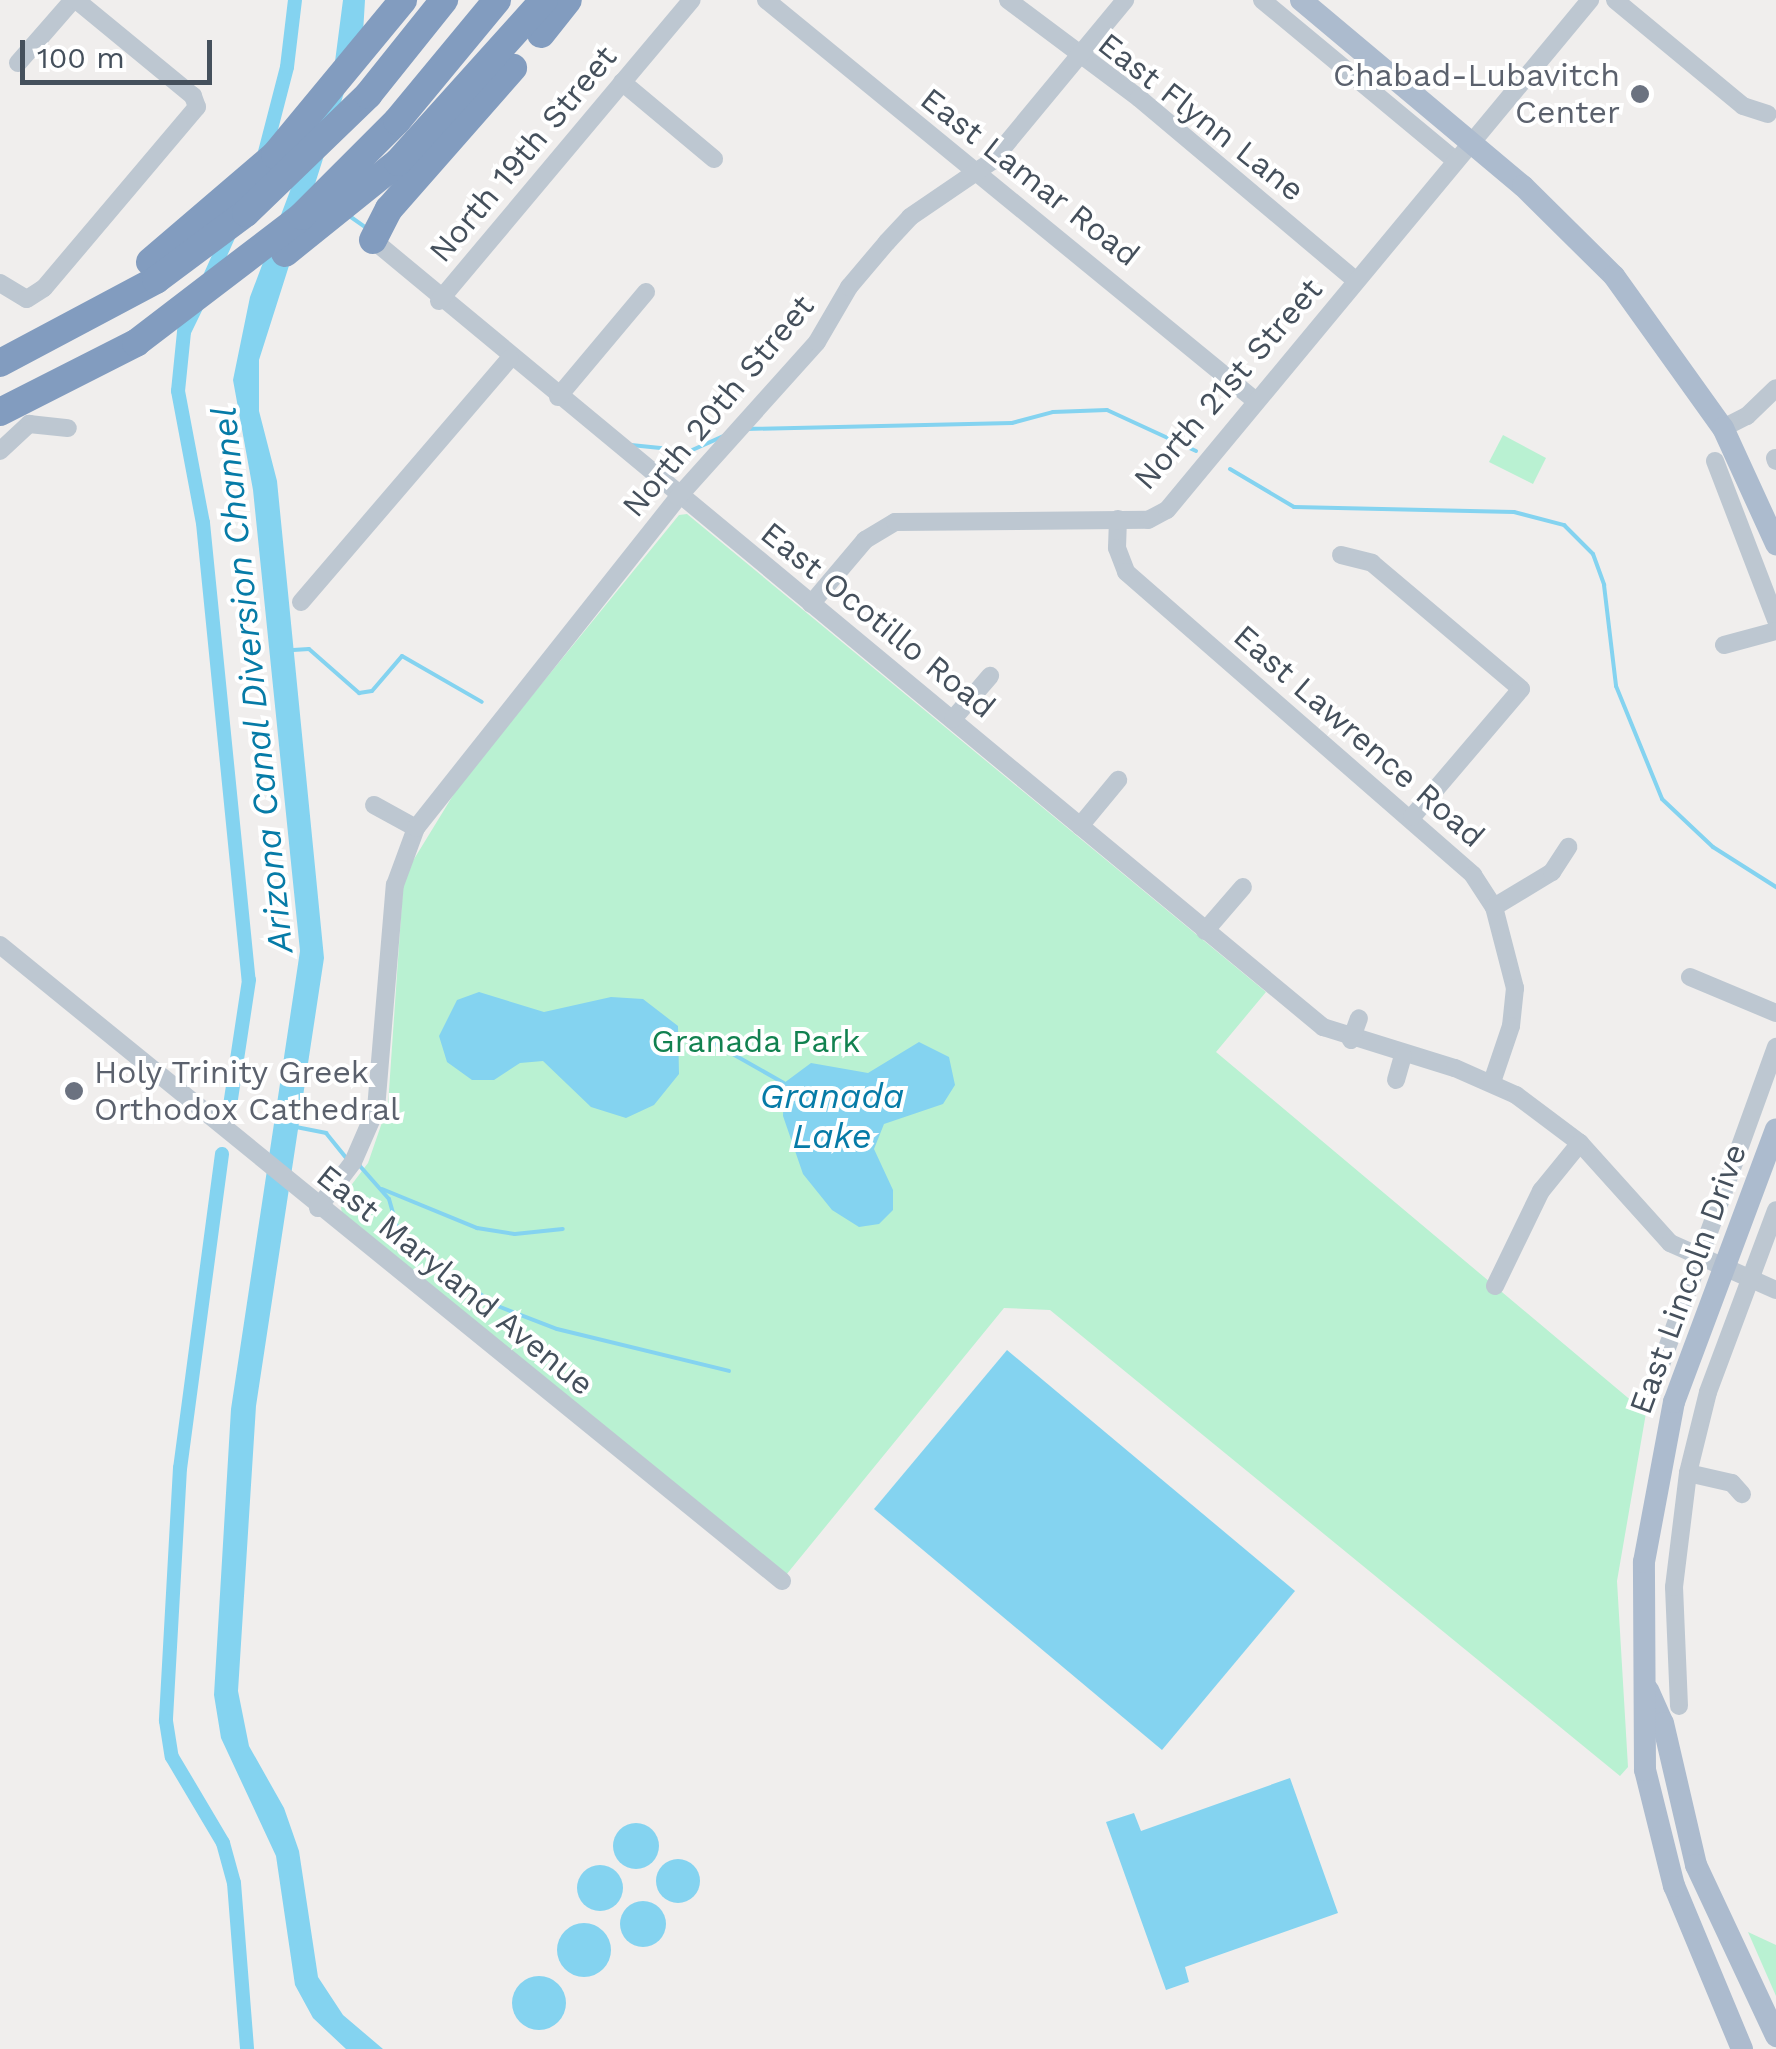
<!DOCTYPE html>
<html>
<head>
<meta charset="utf-8">
<style>
	body { margin:0 }
	#map { position:relative; width:1776px; height:2049px; overflow:hidden; background:#f0eeed; font-family:"Work Sans",sans-serif }
	div>[style] { position:absolute }
	.green>* { inset:0; background:#b9f1d2 }
	.water>* { inset:0; background:#84d3f0 }
	.round { border-radius:50% }
	.stream>* { height:4px; margin:-2px; padding:0 2px; transform-origin:2px; border-radius:2px; background:#84d3f0 }
	.canal>* { height:14px; margin:-7px; padding:0 7px; transform-origin:7px; border-radius:7px; background:#84d3f0 }
	.minor>* { height:18px; margin:-9px; padding:0 9px; transform-origin:9px; border-radius:9px; background:#bdc7d1 }
	.major>* { height:22px; margin:-11px; padding:0 11px; transform-origin:11px; border-radius:11px; background:#acbbce }
	.highway>* { height:28px; margin:-14px; padding:0 14px; transform-origin:14px; border-radius:14px; background:#829cbf }
	.dots>* { width:28px; height:28px; translate:-50% -50%; box-sizing:border-box; border:5px solid #fff; border-radius:50% }
	span { translate:-50% -50%; white-space:nowrap; text-align:center; line-height:1.15; -webkit-text-stroke:8px #fff; paint-order:stroke }
	.worship-label { font-size:32px; color:#5b616d }
	.right { translate:-100% -50%; text-align:right }
	.left { translate:0 -50%; text-align:left }
	.street-label { font-size:32px; color:#45505c }
	.park-label { font-size:32px; color:#128150 }
	.water-label { font-size:35px; color:#067ba7; font-style:italic }
	.scale { position:absolute; left:20px; top:40px; width:192px; height:45px; box-sizing:border-box; border:5px solid #45505c; border-top:0; padding-left:12px; font-size:30px; line-height:35px; white-space:nowrap; color:#45505c; -webkit-text-stroke:8px #fff; paint-order:stroke }
</style>
</head>
<body>
<div id="map">
	<div class="green">
		<div style="clip-path:polygon(1503px 435px,1546px 458px,1533px 484px,1489px 462px)"></div>
		<div style="clip-path:polygon(687px 514px,1266px 992px,1216px 1052px,1646px 1413px,1617px 1581px,1628px 1767px,1620px 1776px,1050px 1310px,1004px 1308px,786px 1575px,342px 1215px,340px 1200px,368px 1163px,388px 1105px,403px 887px,411px 864px,460px 784px,679px 515px)"></div>
		<div style="clip-path:polygon(1748px 1932px,1776px 1945px,1776px 1996px)"></div>
	</div>
	<div class="water">
		<div style="clip-path:polygon(343px 0,365px 0,363px 33px,259px 360px,259px 411px,277px 481px,324px 958px,256px 1406px,238px 1691px,249px 1746px,284px 1808px,299px 1851px,318px 1977px,343px 2015px,383px 2049px,346px 2049px,313px 2018px,295px 1985px,276px 1856px,221px 1738px,214px 1695px,231px 1409px,300px 951px,253px 490px,233px 380px,250px 297px,333px 77px)"></div>
		<div style="clip-path:polygon(479px 992px,544px 1012px,611px 997px,643px 999px,678px 1026px,679px 1074px,654px 1105px,626px 1118px,591px 1107px,543px 1061px,520px 1063px,494px 1080px,472px 1080px,447px 1062px,439px 1036px,457px 1000px)"></div>
		<div style="clip-path:polygon(919px 1042px,949px 1057px,955px 1085px,943px 1104px,884px 1124px,874px 1149px,893px 1190px,893px 1210px,879px 1224px,859px 1227px,832px 1210px,803px 1174px,783px 1116px,784px 1083px,811px 1063px,868px 1073px)"></div>
		<div style="clip-path:polygon(1007px 1350px,1295px 1591px,1162px 1750px,874px 1509px)"></div>
		<div style="clip-path:polygon(1290px 1778px,1338px 1913px,1185px 1967px,1189px 1982px,1166px 1990px,1106px 1822px,1134px 1813px,1141px 1831px)"></div>
		<div class="round" style="left:613px;top:1823px;width:46px;height:46px"></div>
		<div class="round" style="left:656px;top:1859px;width:44px;height:44px"></div>
		<div class="round" style="left:577px;top:1865px;width:46px;height:46px"></div>
		<div class="round" style="left:620px;top:1901px;width:46px;height:46px"></div>
		<div class="round" style="left:557px;top:1923px;width:54px;height:54px"></div>
		<div class="round" style="left:512px;top:1976px;width:54px;height:54px"></div>
	</div>
	<div class="stream">
		<div style="left:348px;top:215px;width:21px;rotate:35deg"></div>
		<div style="left:746px;top:429px;width:266px;rotate:-1.3deg"></div>
		<div style="left:1012px;top:423px;width:42px;rotate:-15deg"></div>
		<div style="left:1053px;top:412px;width:54px;rotate:-2.1deg"></div>
		<div style="left:1107px;top:410px;width:98px;rotate:24.7deg"></div>
		<div style="left:631px;top:445px;width:59px;rotate:5.8deg"></div>
		<div style="left:690px;top:451px;width:36px;rotate:-24deg"></div>
		<div style="left:1230px;top:469px;width:74px;rotate:30.7deg"></div>
		<div style="left:1294px;top:507px;width:220px;rotate:1.3deg"></div>
		<div style="left:1514px;top:512px;width:52px;rotate:14.6deg"></div>
		<div style="left:1564px;top:525px;width:41px;rotate:45deg"></div>
		<div style="left:1593px;top:554px;width:33px;rotate:70deg"></div>
		<div style="left:1604px;top:585px;width:102px;rotate:83.2deg"></div>
		<div style="left:1616px;top:686px;width:122px;rotate:67.8deg"></div>
		<div style="left:1662px;top:799px;width:70px;rotate:43.3deg"></div>
		<div style="left:1713px;top:847px;width:75px;rotate:32.4deg"></div>
		<div style="left:293px;top:650px;width:16px;rotate:-4deg"></div>
		<div style="left:309px;top:649px;width:67px;rotate:41.3deg"></div>
		<div style="left:359px;top:693px;width:13px;rotate:-9deg"></div>
		<div style="left:372px;top:691px;width:46px;rotate:-49.4deg"></div>
		<div style="left:402px;top:656px;width:92px;rotate:29.9deg"></div>
		<div style="left:691px;top:1043px;width:24px;rotate:2deg"></div>
		<div style="left:715px;top:1044px;width:79px;rotate:29.5deg"></div>
		<div style="left:296px;top:1127px;width:31px;rotate:11deg"></div>
		<div style="left:326px;top:1133px;width:32px;rotate:51deg"></div>
		<div style="left:359px;top:1165px;width:45px;rotate:48.6deg"></div>
		<div style="left:389px;top:1199px;width:35px;rotate:74deg"></div>
		<div style="left:399px;top:1233px;width:120px;rotate:36.9deg"></div>
		<div style="left:495px;top:1305px;width:66px;rotate:21.2deg"></div>
		<div style="left:557px;top:1329px;width:177px;rotate:13.7deg"></div>
		<div style="left:382px;top:1189px;width:103px;rotate:22.3deg"></div>
		<div style="left:477px;top:1228px;width:38px;rotate:9deg"></div>
		<div style="left:515px;top:1234px;width:48px;rotate:-5.9deg"></div>
	</div>
	<div class="canal">
		<div style="left:264px;top:156px;width:92px;rotate:-75.5deg"></div>
		<div style="left:287px;top:67px;width:67px;rotate:-83.2deg"></div>
		<div style="left:209px;top:279px;width:54px;rotate:-65.8deg"></div>
		<div style="left:198px;top:303px;width:32px;rotate:116deg"></div>
		<div style="left:184px;top:332px;width:59px;rotate:95.8deg"></div>
		<div style="left:178px;top:391px;width:134px;rotate:79.3deg"></div>
		<div style="left:203px;top:523px;width:459px;rotate:84.3deg"></div>
		<div style="left:249px;top:980px;width:134px;rotate:98.6deg"></div>
		<div style="left:222px;top:1154px;width:317px;rotate:97.6deg"></div>
		<div style="left:180px;top:1468px;width:253px;rotate:93.2deg"></div>
		<div style="left:166px;top:1721px;width:36px;rotate:81deg"></div>
		<div style="left:172px;top:1757px;width:100px;rotate:59.3deg"></div>
		<div style="left:223px;top:1843px;width:41px;rotate:74.6deg"></div>
		<div style="left:234px;top:1883px;width:167px;rotate:85.5deg"></div>
	</div>
	<div class="minor">
		<div style="left:766px;top:0;width:633px;rotate:39.3deg"></div>
		<div style="left:1008px;top:0;width:164px;rotate:36.8deg"></div>
		<div style="left:1139px;top:98px;width:284px;rotate:40.1deg"></div>
		<div style="left:1262px;top:0;width:252px;rotate:39.7deg"></div>
		<div style="left:1615px;top:0;width:166px;rotate:39.6deg"></div>
		<div style="left:1743px;top:106px;width:26px;rotate:18deg"></div>
		<div style="left:18px;top:63px;width:84px;rotate:-48.9deg"></div>
		<div style="left:622px;top:82px;width:120px;rotate:39.9deg"></div>
		<div style="left:373px;top:240px;width:1234px;rotate:39.64deg"></div>
		<div style="left:1323px;top:1027px;width:138px;rotate:17.3deg"></div>
		<div style="left:1455px;top:1068px;width:67px;rotate:23.9deg"></div>
		<div style="left:1516px;top:1095px;width:80px;rotate:36.9deg"></div>
		<div style="left:1580px;top:1143px;width:135px;rotate:48deg"></div>
		<div style="left:1670px;top:1243px;width:116px;rotate:23.9deg"></div>
		<div style="left:0;top:283px;width:31px;rotate:31deg"></div>
		<div style="left:27px;top:299px;width:20px;rotate:-33deg"></div>
		<div style="left:44px;top:288px;width:237px;rotate:-49.8deg"></div>
		<div style="left:197px;top:107px;width:12px;rotate:-110deg"></div>
		<div style="left:193px;top:96px;width:151px;rotate:-140.6deg"></div>
		<div style="left:439px;top:301px;width:393px;rotate:-50deg"></div>
		<div style="left:558px;top:397px;width:137px;rotate:-50deg"></div>
		<div style="left:1723px;top:428px;width:27px;rotate:-27deg"></div>
		<div style="left:1747px;top:416px;width:40px;rotate:-44deg"></div>
		<div style="left:0;top:451px;width:40px;rotate:-43deg"></div>
		<div style="left:29px;top:424px;width:39px;rotate:6deg"></div>
		<div style="left:1775px;top:458px;width:3px;rotate:72deg"></div>
		<div style="left:1715px;top:461px;width:170px;rotate:69deg"></div>
		<div style="left:1118px;top:519px;width:29px;rotate:92deg"></div>
		<div style="left:1117px;top:548px;width:26px;rotate:69deg"></div>
		<div style="left:1126px;top:572px;width:461px;rotate:41.1deg"></div>
		<div style="left:1473px;top:875px;width:38px;rotate:57deg"></div>
		<div style="left:1494px;top:907px;width:84px;rotate:75.5deg"></div>
		<div style="left:1515px;top:988px;width:38px;rotate:96deg"></div>
		<div style="left:1511px;top:1026px;width:59px;rotate:108.7deg"></div>
		<div style="left:1341px;top:555px;width:32px;rotate:14deg"></div>
		<div style="left:1372px;top:563px;width:195px;rotate:40.2deg"></div>
		<div style="left:1521px;top:689px;width:168px;rotate:130.4deg"></div>
		<div style="left:301px;top:602px;width:321px;rotate:-49.4deg"></div>
		<div style="left:811px;top:604px;width:84px;rotate:-49.8deg"></div>
		<div style="left:865px;top:540px;width:35px;rotate:-31deg"></div>
		<div style="left:895px;top:522px;width:253px;rotate:-0.5deg"></div>
		<div style="left:1148px;top:520px;width:21px;rotate:-28deg"></div>
		<div style="left:1167px;top:510px;width:663px;rotate:-50.33deg"></div>
		<div style="left:1724px;top:645px;width:54px;rotate:-15.1deg"></div>
		<div style="left:953px;top:719px;width:57px;rotate:-49.3deg"></div>
		<div style="left:374px;top:805px;width:48px;rotate:28.7deg"></div>
		<div style="left:1080px;top:826px;width:60px;rotate:-50.4deg"></div>
		<div style="left:1494px;top:907px;width:68px;rotate:-31.1deg"></div>
		<div style="left:1552px;top:872px;width:30px;rotate:-57deg"></div>
		<div style="left:1205px;top:931px;width:58px;rotate:-49.2deg"></div>
		<div style="left:0;top:945px;width:1008px;rotate:39.12deg"></div>
		<div style="left:1690px;top:977px;width:93px;rotate:22.7deg"></div>
		<div style="left:1351px;top:1040px;width:23px;rotate:-70deg"></div>
		<div style="left:1396px;top:1080px;width:25px;rotate:-74deg"></div>
		<div style="left:318px;top:1208px;width:58px;rotate:-52.7deg"></div>
		<div style="left:353px;top:1162px;width:58px;rotate:-66.5deg"></div>
		<div style="left:376px;top:1109px;width:225px;rotate:-85.2deg"></div>
		<div style="left:395px;top:885px;width:61px;rotate:-69.8deg"></div>
		<div style="left:416px;top:828px;width:422px;rotate:-51.6deg"></div>
		<div style="left:678px;top:497px;width:208px;rotate:-48.1deg"></div>
		<div style="left:817px;top:342px;width:64px;rotate:-59.8deg"></div>
		<div style="left:849px;top:287px;width:59px;rotate:-49.8deg"></div>
		<div style="left:887px;top:242px;width:34px;rotate:-47deg"></div>
		<div style="left:910px;top:217px;width:99px;rotate:-34.3deg"></div>
		<div style="left:992px;top:161px;width:209px;rotate:-50.4deg"></div>
		<div style="left:1495px;top:1286px;width:106px;rotate:-64.2deg"></div>
		<div style="left:1541px;top:1191px;width:62px;rotate:-50.9deg"></div>
		<div style="left:1646px;top:1406px;width:382px;rotate:-70.1deg"></div>
		<div style="left:1688px;top:1473px;width:45px;rotate:12.8deg"></div>
		<div style="left:1732px;top:1483px;width:15px;rotate:48deg"></div>
		<div style="left:1679px;top:1706px;width:119px;rotate:-92.4deg"></div>
		<div style="left:1674px;top:1587px;width:115px;rotate:-83deg"></div>
		<div style="left:1688px;top:1473px;width:83px;rotate:-76.1deg"></div>
		<div style="left:1708px;top:1392px;width:194px;rotate:-69.5deg"></div>
	</div>
	<div class="major">
		<div style="left:1301px;top:0;width:290px;rotate:40deg"></div>
		<div style="left:1523px;top:186px;width:128px;rotate:44.7deg"></div>
		<div style="left:1614px;top:276px;width:187px;rotate:54.4deg"></div>
		<div style="left:1723px;top:428px;width:128px;rotate:65.4deg"></div>
		<div style="left:1648px;top:1690px;width:36px;rotate:66deg"></div>
		<div style="left:1663px;top:1723px;width:146px;rotate:76.9deg"></div>
		<div style="left:1696px;top:1865px;width:189px;rotate:64.9deg"></div>
		<div style="left:1742px;top:2049px;width:177px;rotate:-112.6deg"></div>
		<div style="left:1674px;top:1886px;width:120px;rotate:-104deg"></div>
		<div style="left:1645px;top:1770px;width:208px;rotate:-90.3deg"></div>
		<div style="left:1644px;top:1562px;width:163px;rotate:-79.4deg"></div>
		<div style="left:1674px;top:1402px;width:291px;rotate:-69.5deg"></div>
	</div>
	<div class="highway">
		<div style="left:541px;top:34px;width:43px;rotate:-51.5deg"></div>
		<div style="left:373px;top:240px;width:35px;rotate:-63deg"></div>
		<div style="left:389px;top:209px;width:188px;rotate:-48.7deg"></div>
		<div style="left:285px;top:253px;width:145px;rotate:-38.8deg"></div>
		<div style="left:398px;top:162px;width:218px;rotate:-48deg"></div>
		<div style="left:150px;top:262px;width:165px;rotate:-40.6deg"></div>
		<div style="left:275px;top:155px;width:201px;rotate:-50.4deg"></div>
		<div style="left:0;top:363px;width:177px;rotate:-28deg"></div>
		<div style="left:156px;top:280px;width:112px;rotate:-36.7deg"></div>
		<div style="left:246px;top:213px;width:170px;rotate:-44deg"></div>
		<div style="left:368px;top:95px;width:122px;rotate:-51.3deg"></div>
		<div style="left:0;top:412px;width:153px;rotate:-26.9deg"></div>
		<div style="left:136px;top:343px;width:209px;rotate:-37.4deg"></div>
		<div style="left:302px;top:216px;width:134px;rotate:-45deg"></div>
		<div style="left:397px;top:121px;width:157px;rotate:-50.4deg"></div>
	</div>
	<div class="dots">
		<div style="left:1640px;top:94px;background:#6b7280"></div>
		<div style="left:74px;top:1091px;background:#6b7280"></div>
	</div>
	<div class="worship-label">
		<span class="right" style="left:1620px;top:94px">Chabad-Lubavitch<br>Center</span>
		<span class="left" style="left:94px;top:1091px">Holy Trinity Greek<br>Orthodox Cathedral</span>
	</div>
	<div class="street-label">
		<span style="left:1201px;top:117px;rotate:38deg">East Flynn Lane</span>
		<span style="left:523px;top:154px;rotate:-50deg">North 19th Street</span>
		<span style="left:1030px;top:177px;rotate:38deg">East Lamar Road</span>
		<span style="left:1228px;top:384px;rotate:-49deg">North 21st Street</span>
		<span style="left:718px;top:406px;rotate:-50deg">North 20th Street</span>
		<span style="left:878px;top:620px;rotate:39deg">East Ocotillo Road</span>
		<span style="left:1359px;top:736px;rotate:41deg">East Lawrence Road</span>
		<span style="left:1688px;top:1279px;rotate:-70deg">East Lincoln Drive</span>
		<span style="left:455px;top:1280px;rotate:39deg">East Maryland Avenue</span>
	</div>
	<div class="park-label">
		<span style="left:756px;top:1041px">Granada Park</span>
	</div>
	<div class="water-label">
		<span style="left:252px;top:680px;rotate:-96deg">Arizona Canal Diversion Channel</span>
		<span style="left:832px;top:1116px">Granada<br>Lake</span>
	</div>
	<div class="scale">100 m</div>
</div>
</body>
</html>
